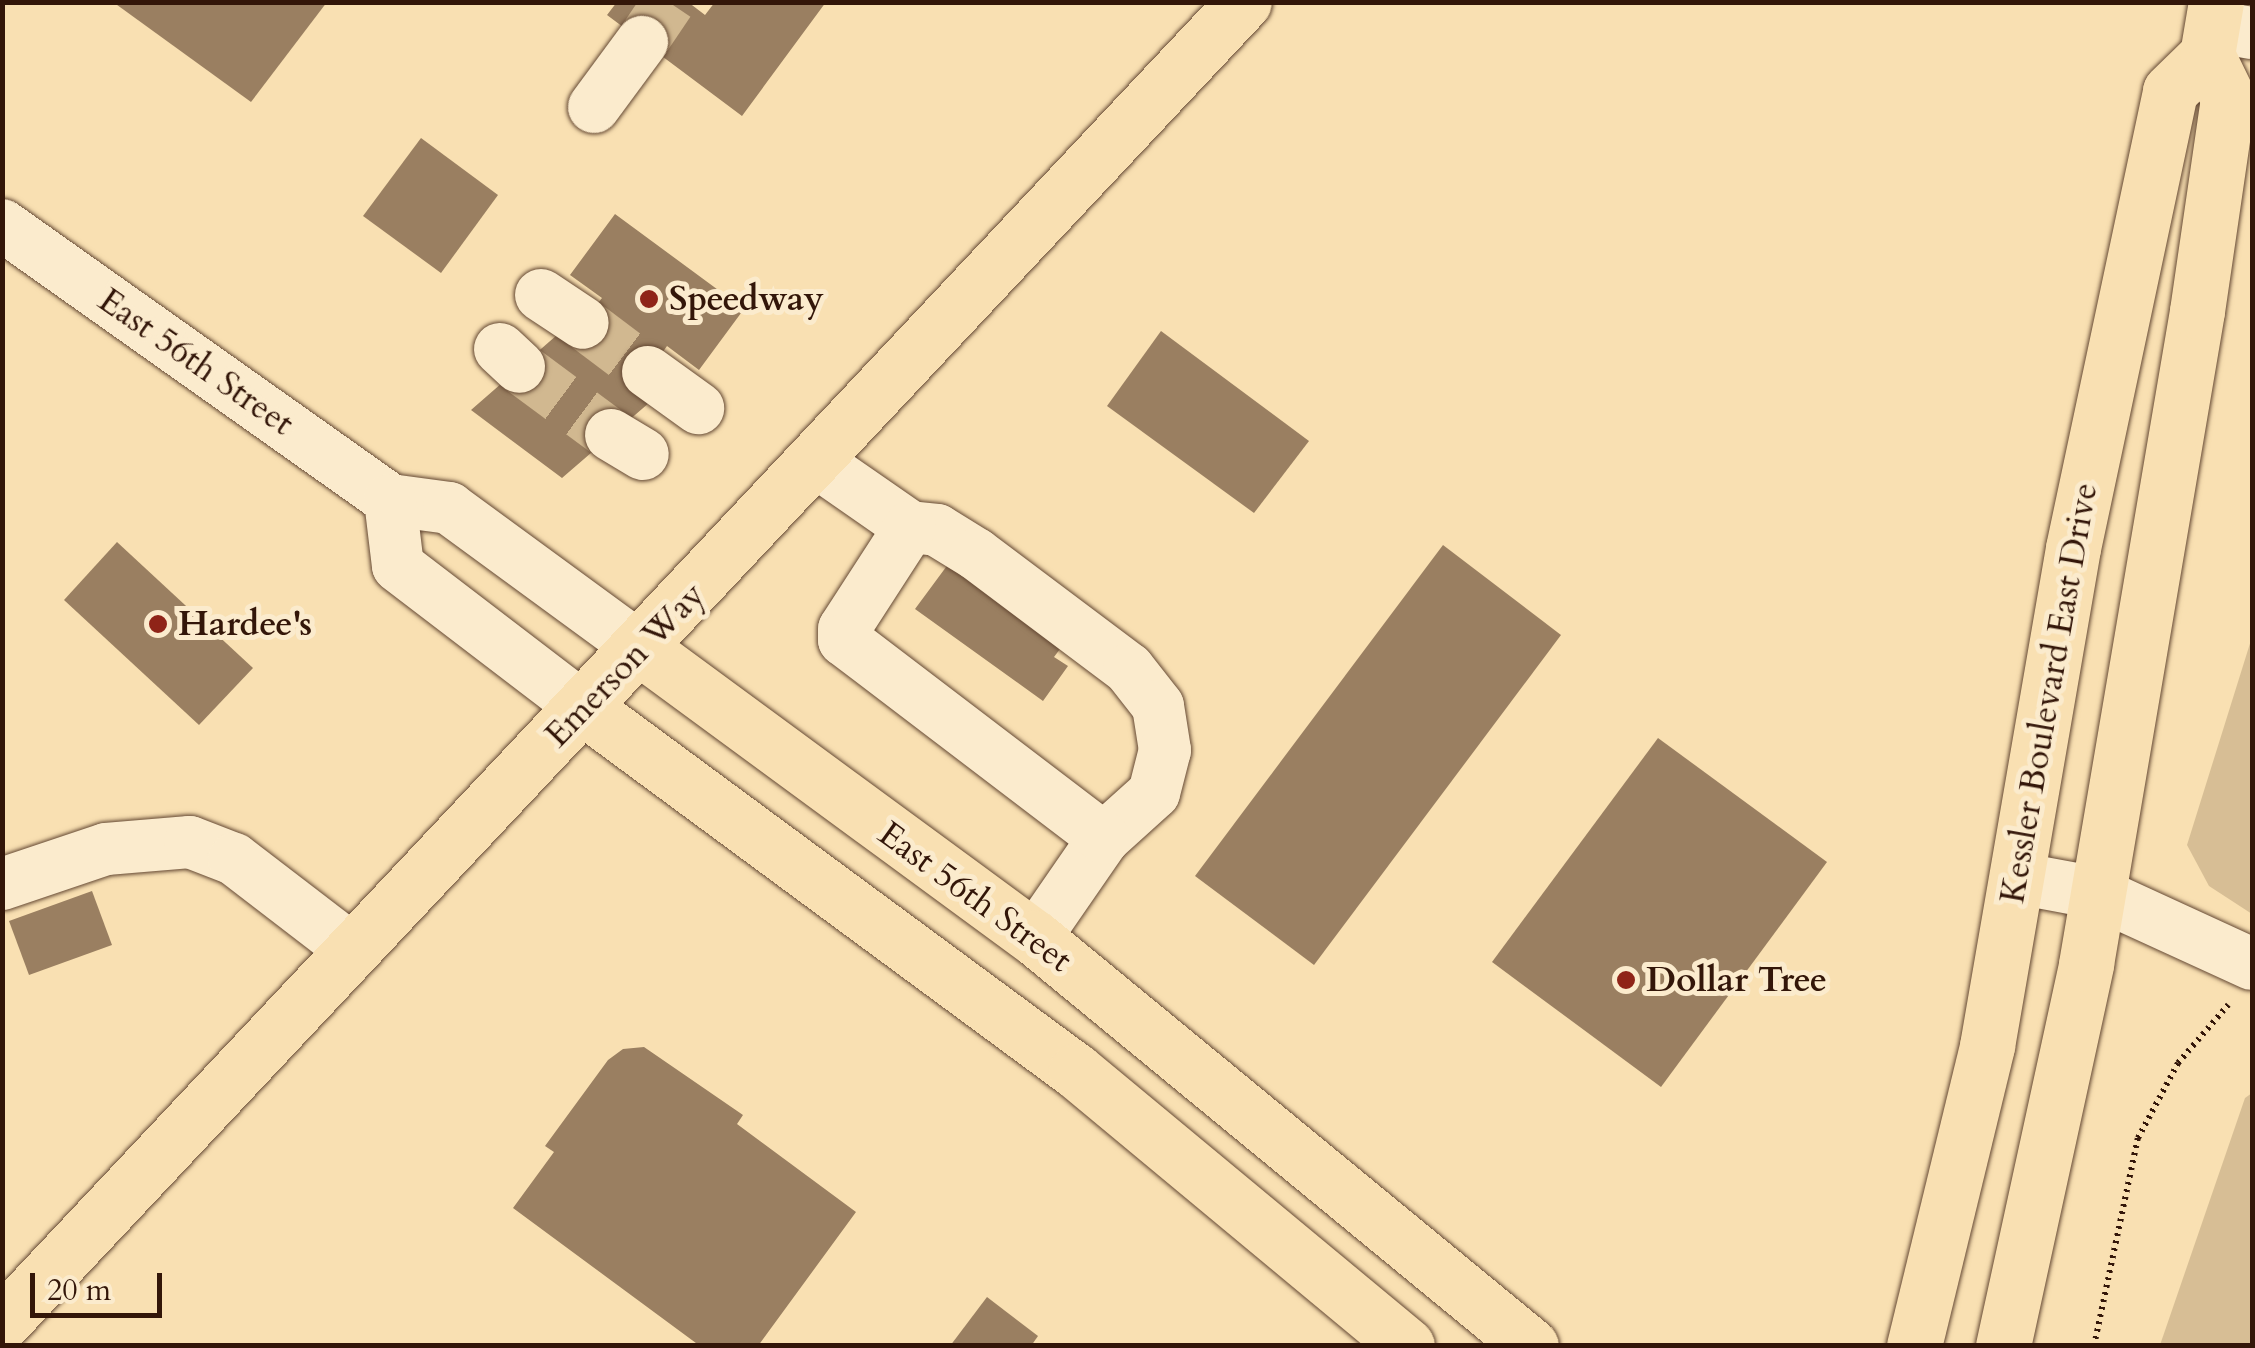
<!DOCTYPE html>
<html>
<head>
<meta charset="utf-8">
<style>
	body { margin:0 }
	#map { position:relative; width:2255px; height:1348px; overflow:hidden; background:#f9e0b2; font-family:Cardo,serif }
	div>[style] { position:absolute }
	.green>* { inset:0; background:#d7be95 }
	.building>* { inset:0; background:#9a7f61 }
	.minor-tunnel>* { height:52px; margin-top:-26px; transform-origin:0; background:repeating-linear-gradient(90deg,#d1b890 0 52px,transparent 0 78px) }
	.path>* { height:6px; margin-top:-3px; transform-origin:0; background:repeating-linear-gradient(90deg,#331609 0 2.5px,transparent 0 7.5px) }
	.roads { filter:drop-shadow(0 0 2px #644833) drop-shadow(0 0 2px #644833) }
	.minor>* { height:52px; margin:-26px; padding:0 26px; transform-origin:26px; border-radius:26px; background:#fbebcd }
	.major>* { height:55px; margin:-27.5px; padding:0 27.5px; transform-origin:27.5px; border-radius:27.5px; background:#f9e0b2 }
	.dots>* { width:28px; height:28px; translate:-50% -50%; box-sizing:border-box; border:5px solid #fbebcd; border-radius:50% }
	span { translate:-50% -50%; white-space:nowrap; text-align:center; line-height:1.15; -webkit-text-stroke:10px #fbebcd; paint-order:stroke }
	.poi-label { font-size:35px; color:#331609; font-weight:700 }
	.left { translate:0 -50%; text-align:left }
	.street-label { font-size:35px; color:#331609 }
	.frame { position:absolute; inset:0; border:5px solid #331609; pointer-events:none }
	.scale { position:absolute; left:30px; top:1273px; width:132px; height:45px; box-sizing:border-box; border:5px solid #331609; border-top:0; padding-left:12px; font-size:30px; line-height:35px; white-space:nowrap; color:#331609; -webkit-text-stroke:8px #fbebcd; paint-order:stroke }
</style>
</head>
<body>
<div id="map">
	<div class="green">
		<div style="clip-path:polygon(2252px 637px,2252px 914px,2209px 886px,2187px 845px)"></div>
		<div style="clip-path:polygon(2252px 1093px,2252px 1345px,2160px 1345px,2245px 1098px)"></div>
	</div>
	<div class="building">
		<div style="clip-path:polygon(113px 2px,327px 2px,251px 102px)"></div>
		<div style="clip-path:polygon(617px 2px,688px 2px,705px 15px,715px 2px,826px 2px,742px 116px,607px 15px)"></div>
		<div style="clip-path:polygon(421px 138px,498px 195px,441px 273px,363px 216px)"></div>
		<div style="clip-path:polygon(615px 214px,744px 309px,699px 370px,667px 346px,640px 384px,657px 396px,562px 478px,471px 410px,565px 328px,574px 334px,602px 298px,570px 275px)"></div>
		<div style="clip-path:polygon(1161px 331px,1309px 441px,1254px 513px,1107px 406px)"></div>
		<div style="clip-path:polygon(117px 542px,253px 668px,199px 725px,64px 600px)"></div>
		<div style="clip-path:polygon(1443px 545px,1561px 635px,1314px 965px,1195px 876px)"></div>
		<div style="clip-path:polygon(949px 563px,1060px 649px,1054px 657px,1068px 666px,1043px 701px,915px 609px)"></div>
		<div style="clip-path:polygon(1658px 738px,1827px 862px,1661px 1087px,1492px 962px)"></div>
		<div style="clip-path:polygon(92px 891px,112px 945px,29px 975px,9px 921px)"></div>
		<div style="clip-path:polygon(644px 1047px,743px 1115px,737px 1124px,856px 1212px,758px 1346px,700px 1346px,513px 1208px,554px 1152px,545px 1146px,608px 1060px,623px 1049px)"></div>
		<div style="clip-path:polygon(987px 1297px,1038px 1336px,1031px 1346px,950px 1346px)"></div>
	</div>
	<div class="minor-tunnel">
		<div style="left:642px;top:42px;width:48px;rotate:-56deg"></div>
		<div style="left:583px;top:323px;width:81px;rotate:37deg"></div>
		<div style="left:519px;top:367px;width:114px;rotate:36.5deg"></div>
	</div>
	<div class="path">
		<div style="left:2094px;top:1346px;width:213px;rotate:-78.1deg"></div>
		<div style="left:2138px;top:1138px;width:85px;rotate:-61.9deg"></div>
		<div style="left:2178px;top:1063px;width:77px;rotate:-49.2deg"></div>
	</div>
	<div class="roads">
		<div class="minor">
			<div style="left:2212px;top:26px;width:41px;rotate:9.9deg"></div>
			<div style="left:594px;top:107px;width:81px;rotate:-53.6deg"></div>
			<div style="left:2px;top:225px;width:476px;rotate:35.3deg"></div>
			<div style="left:390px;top:500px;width:60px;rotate:7.7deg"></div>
			<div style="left:449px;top:508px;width:237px;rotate:36.2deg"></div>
			<div style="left:541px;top:295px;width:50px;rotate:33.7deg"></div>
			<div style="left:500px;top:349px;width:26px;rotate:43deg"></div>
			<div style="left:648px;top:372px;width:62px;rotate:35.8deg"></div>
			<div style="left:611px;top:435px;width:37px;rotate:31deg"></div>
			<div style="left:818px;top:463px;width:112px;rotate:34.8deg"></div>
			<div style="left:910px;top:527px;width:27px;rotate:6deg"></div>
			<div style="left:937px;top:530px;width:46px;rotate:31.6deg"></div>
			<div style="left:976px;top:554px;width:191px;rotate:36.9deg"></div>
			<div style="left:1129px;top:669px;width:47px;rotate:51.9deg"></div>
			<div style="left:1158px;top:706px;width:45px;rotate:81deg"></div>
			<div style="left:1165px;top:750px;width:44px;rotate:104.3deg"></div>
			<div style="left:1154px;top:793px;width:67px;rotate:138deg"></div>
			<div style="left:1104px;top:838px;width:121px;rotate:124.6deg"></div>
			<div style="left:390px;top:500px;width:66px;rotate:83.1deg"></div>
			<div style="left:398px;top:566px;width:234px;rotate:37.4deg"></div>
			<div style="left:910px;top:527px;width:121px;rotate:122.9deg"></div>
			<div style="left:844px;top:629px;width:11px;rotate:90deg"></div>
			<div style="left:844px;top:640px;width:327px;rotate:37.3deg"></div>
			<div style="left:2017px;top:878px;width:81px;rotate:10.6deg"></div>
			<div style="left:2097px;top:893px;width:170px;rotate:24.6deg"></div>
			<div style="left:2px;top:884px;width:110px;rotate:-18.6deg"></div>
			<div style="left:106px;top:849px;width:84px;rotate:-4.8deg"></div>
			<div style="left:190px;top:842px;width:47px;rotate:21.1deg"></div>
			<div style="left:234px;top:859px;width:151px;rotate:37.5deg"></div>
		</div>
		<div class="major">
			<div style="left:640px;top:648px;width:490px;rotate:36.3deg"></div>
			<div style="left:1035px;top:938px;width:642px;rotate:39.44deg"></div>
			<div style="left:584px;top:708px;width:611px;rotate:36.42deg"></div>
			<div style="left:1076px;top:1071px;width:430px;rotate:39.7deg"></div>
			<div style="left:2px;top:1323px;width:1813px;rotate:-46.77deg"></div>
			<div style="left:1914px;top:1346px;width:309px;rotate:-76.3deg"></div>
			<div style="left:1987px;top:1046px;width:505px;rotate:-80.2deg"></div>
			<div style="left:2073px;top:548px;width:467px;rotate:-78deg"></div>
			<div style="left:2170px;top:91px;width:52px;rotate:-44.2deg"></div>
			<div style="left:2003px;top:1346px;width:391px;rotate:-77.7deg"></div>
			<div style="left:2086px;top:964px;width:662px;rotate:-80.35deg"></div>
			<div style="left:2197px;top:311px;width:215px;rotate:-81.7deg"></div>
			<div style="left:2228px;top:98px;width:48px;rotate:-116deg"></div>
			<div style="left:2207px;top:55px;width:54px;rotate:-80.4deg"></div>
		</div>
	</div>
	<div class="dots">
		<div style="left:649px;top:299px;background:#8f2418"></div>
		<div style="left:158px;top:624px;background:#8f2418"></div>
		<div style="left:1626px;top:980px;background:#8f2418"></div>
	</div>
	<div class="poi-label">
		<span class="left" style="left:669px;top:299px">Speedway</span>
		<span class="left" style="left:178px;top:624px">Hardee's</span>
		<span class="left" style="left:1646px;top:980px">Dollar Tree</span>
	</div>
	<div class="street-label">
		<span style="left:196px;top:362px;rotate:35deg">East 56th Street</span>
		<span style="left:625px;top:665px;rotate:-46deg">Emerson Way</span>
		<span style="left:2049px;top:693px;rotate:-80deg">Kessler Boulevard East Drive</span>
		<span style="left:975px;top:897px;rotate:36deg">East 56th Street</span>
	</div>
	<div class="frame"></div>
	<div class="scale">20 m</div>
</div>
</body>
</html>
